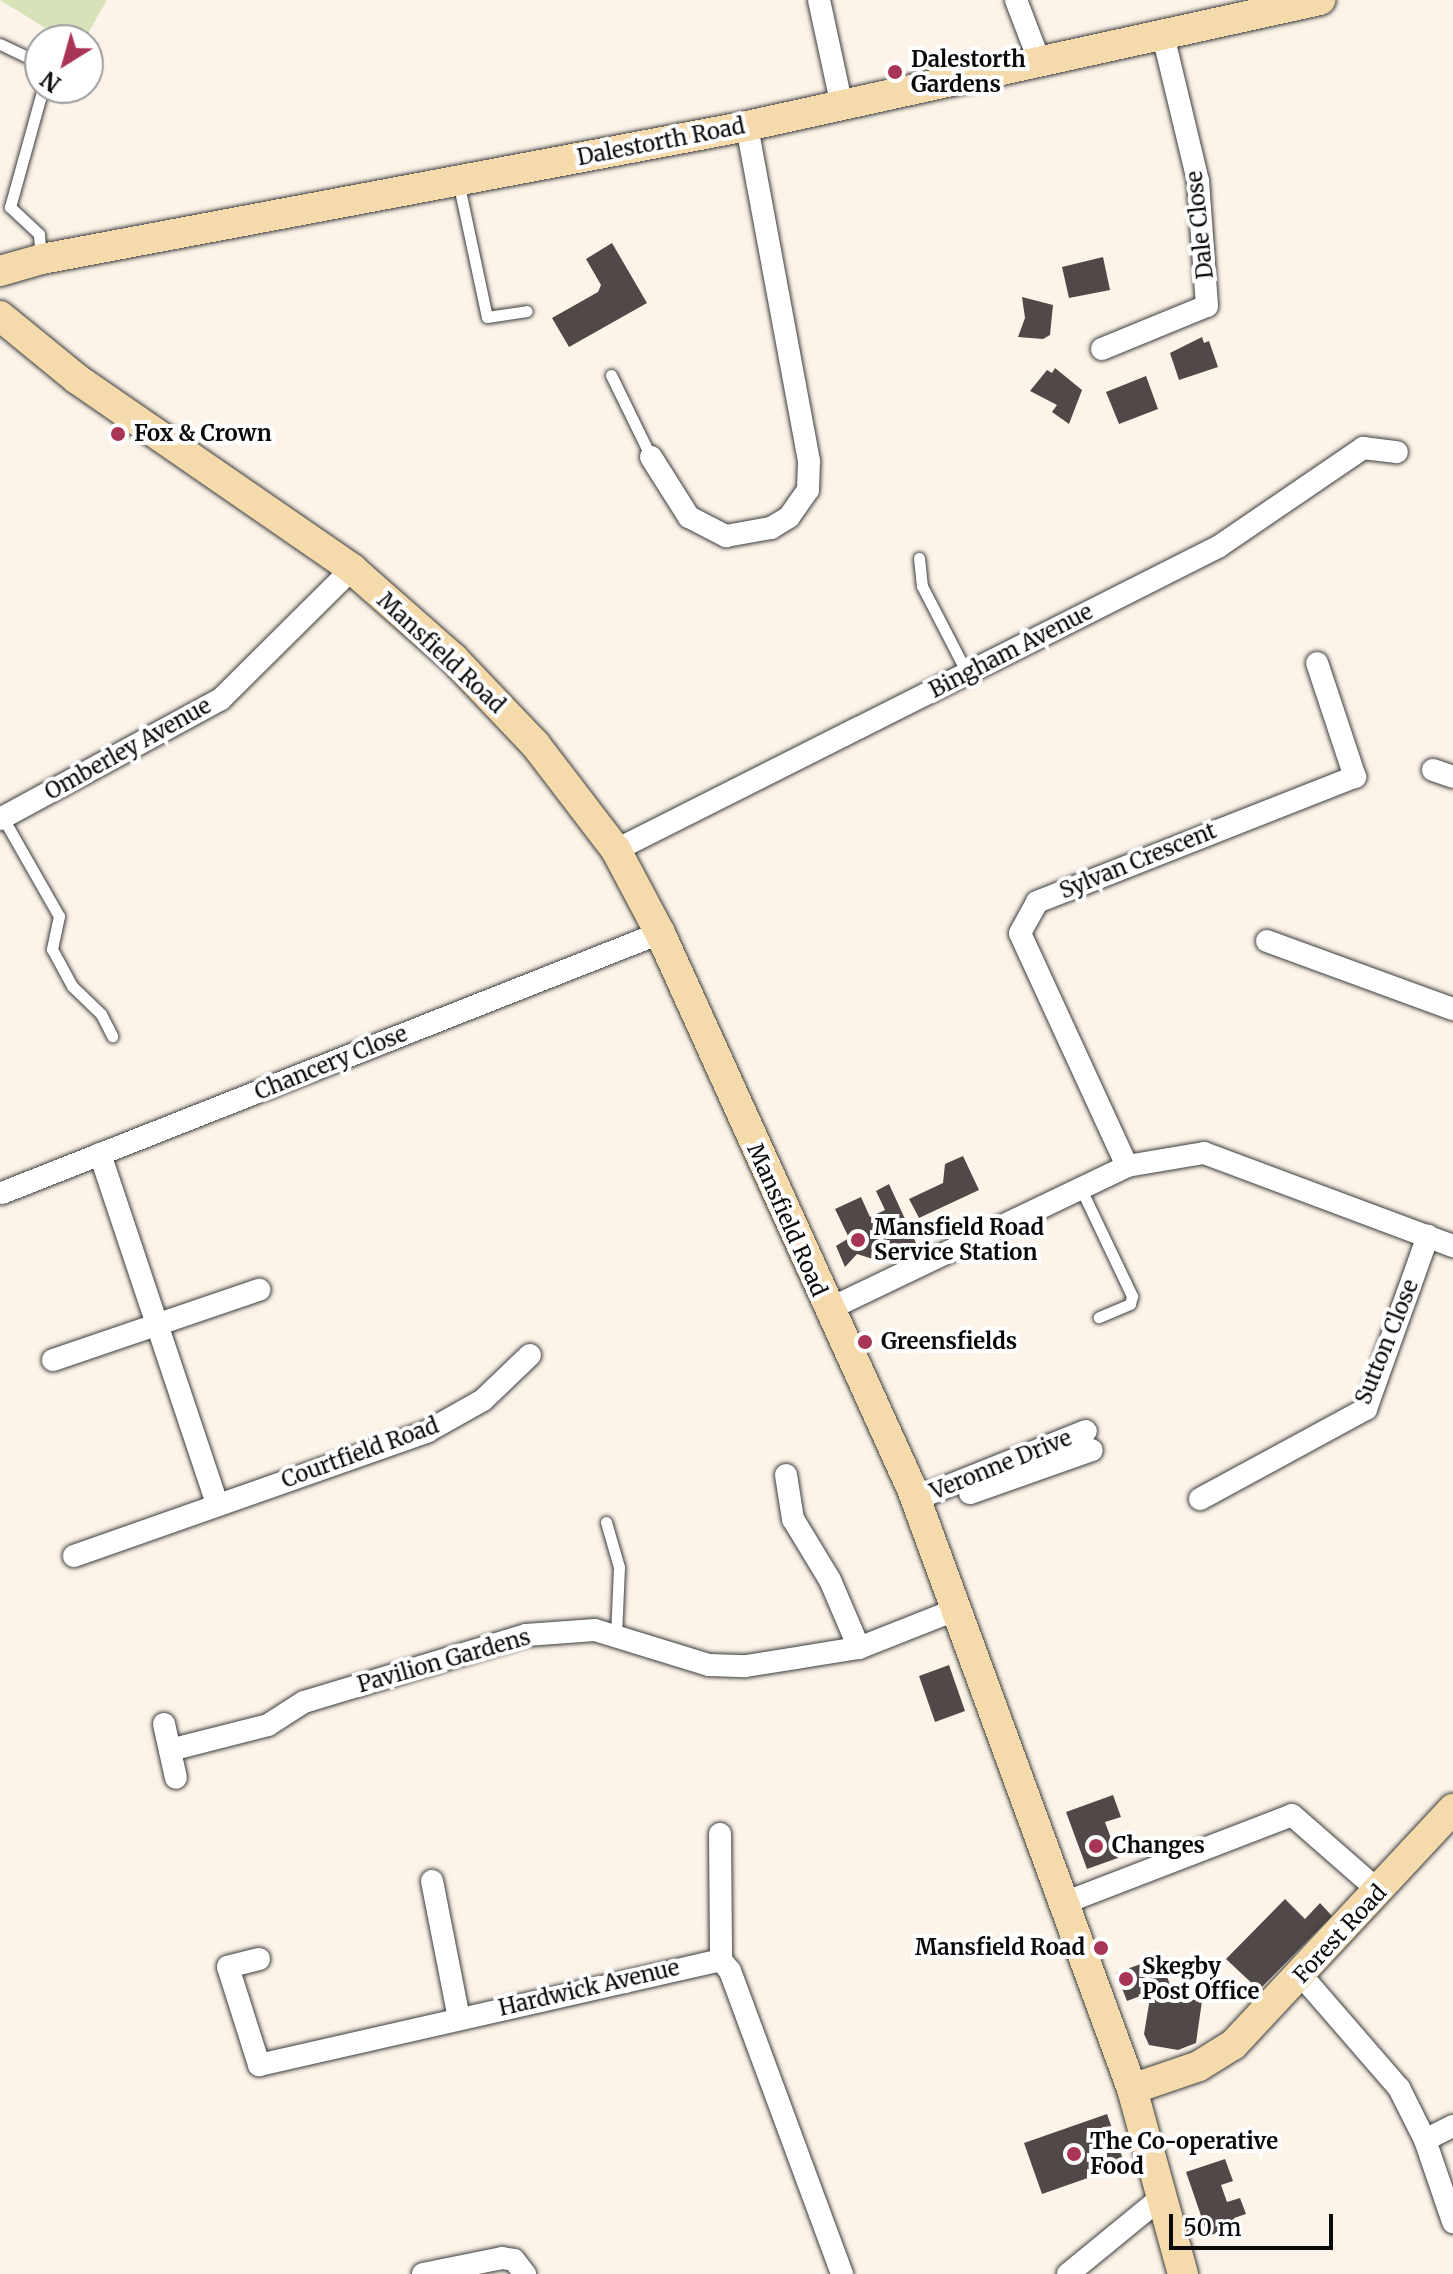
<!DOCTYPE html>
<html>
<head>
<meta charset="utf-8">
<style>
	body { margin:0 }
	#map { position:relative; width:1453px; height:2274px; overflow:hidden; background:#fcf4e9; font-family:Merriweather,serif }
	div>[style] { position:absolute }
	.green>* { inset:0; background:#d8e2b8 }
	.building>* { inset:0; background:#514948 }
	.roads { filter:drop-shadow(0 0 2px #3d3d3d) drop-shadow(0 0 2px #3d3d3d) }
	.lane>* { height:11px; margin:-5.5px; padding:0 5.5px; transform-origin:5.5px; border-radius:5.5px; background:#fff }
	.street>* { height:22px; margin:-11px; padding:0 11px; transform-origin:11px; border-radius:11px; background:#fff }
	.secondary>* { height:30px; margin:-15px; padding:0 15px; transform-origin:15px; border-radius:15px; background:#f5dbac }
	.dots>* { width:22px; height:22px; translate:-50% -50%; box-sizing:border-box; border:4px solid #fff; border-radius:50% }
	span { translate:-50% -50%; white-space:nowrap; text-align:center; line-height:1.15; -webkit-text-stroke:8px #fff; paint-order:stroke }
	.poi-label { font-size:22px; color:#0a0a0a; font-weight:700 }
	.left { translate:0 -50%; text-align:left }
	.right { translate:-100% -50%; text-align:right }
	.street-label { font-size:22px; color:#0a0a0a }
	.north { position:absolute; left:24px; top:24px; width:80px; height:80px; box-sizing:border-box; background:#fff; border:2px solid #9d9d9d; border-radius:50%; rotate:217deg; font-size:22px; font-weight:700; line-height:32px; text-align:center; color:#0a0a0a }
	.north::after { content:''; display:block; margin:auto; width:28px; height:36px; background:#a83456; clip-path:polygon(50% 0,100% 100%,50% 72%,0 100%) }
	.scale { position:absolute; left:1169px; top:2214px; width:164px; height:36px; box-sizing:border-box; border:4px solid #0a0a0a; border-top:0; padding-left:10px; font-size:24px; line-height:28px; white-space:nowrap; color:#0a0a0a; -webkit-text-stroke:6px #fff; paint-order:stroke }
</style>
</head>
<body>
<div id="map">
	<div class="green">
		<div style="clip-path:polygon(0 0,107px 0,84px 40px,65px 40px)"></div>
	</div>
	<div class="building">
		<div style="clip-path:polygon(612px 243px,647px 303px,569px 347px,552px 318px,598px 292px,601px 285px,586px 259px)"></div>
		<div style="clip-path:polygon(1103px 257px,1110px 290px,1069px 298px,1062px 267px)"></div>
		<div style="clip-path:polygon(1022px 297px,1053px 305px,1050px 335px,1043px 339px,1018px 337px,1025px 318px)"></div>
		<div style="clip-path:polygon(1202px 337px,1204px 343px,1209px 341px,1218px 367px,1179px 380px,1170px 353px)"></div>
		<div style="clip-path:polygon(1055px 368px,1082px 390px,1069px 424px,1052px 412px,1057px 405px,1030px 391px,1047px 370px,1052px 373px)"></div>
		<div style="clip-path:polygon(1146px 376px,1158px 409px,1119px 424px,1106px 392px)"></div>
		<div style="clip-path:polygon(963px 1156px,979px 1190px,919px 1218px,909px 1199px,943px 1183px,945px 1164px)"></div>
		<div style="clip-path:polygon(889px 1184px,916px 1243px,879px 1261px,857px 1254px,845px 1267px,836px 1246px,849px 1238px,835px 1209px,861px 1197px,870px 1217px,885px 1210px,876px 1191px)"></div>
		<div style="clip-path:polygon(949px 1665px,965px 1711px,935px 1722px,919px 1676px)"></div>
		<div style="clip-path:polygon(1113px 1795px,1121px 1817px,1105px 1822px,1118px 1858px,1087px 1869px,1066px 1812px)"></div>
		<div style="clip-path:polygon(1285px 1899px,1305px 1919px,1320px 1903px,1332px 1916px,1259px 1990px,1226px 1959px)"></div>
		<div style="clip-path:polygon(1160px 1957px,1170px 1985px,1151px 1992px,1202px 2001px,1196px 2043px,1178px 2050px,1149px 2045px,1144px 2034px,1151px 1992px,1127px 2001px,1116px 1973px)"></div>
		<div style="clip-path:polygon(1107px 2114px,1125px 2165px,1042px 2194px,1024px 2143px)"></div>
		<div style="clip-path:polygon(1225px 2159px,1233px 2181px,1221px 2185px,1227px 2202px,1240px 2198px,1246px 2214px,1234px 2218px,1236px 2226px,1208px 2236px,1186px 2172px)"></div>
	</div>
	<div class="roads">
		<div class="lane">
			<div style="left:0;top:44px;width:44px;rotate:25.4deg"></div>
			<div style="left:458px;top:181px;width:139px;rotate:78deg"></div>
			<div style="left:487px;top:317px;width:40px;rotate:-8.5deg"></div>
			<div style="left:41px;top:258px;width:24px;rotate:-95deg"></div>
			<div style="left:39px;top:234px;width:40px;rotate:-137deg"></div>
			<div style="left:10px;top:207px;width:123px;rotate:-74.5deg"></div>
			<div style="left:611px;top:375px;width:91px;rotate:64deg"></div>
			<div style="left:919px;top:558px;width:28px;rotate:84deg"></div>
			<div style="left:922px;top:586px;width:98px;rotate:62.7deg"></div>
			<div style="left:3px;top:818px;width:113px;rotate:60.3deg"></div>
			<div style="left:59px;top:916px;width:34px;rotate:102deg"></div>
			<div style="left:52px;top:949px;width:42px;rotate:61.6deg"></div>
			<div style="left:72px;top:986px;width:40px;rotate:44deg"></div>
			<div style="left:101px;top:1014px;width:25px;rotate:63deg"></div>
			<div style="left:1081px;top:1189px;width:119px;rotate:64.5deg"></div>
			<div style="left:1132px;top:1296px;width:8px;rotate:104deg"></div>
			<div style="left:1130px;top:1304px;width:34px;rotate:157deg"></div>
			<div style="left:606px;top:1522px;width:47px;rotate:73.9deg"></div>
			<div style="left:619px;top:1567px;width:70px;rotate:92.5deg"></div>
		</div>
		<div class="street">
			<div style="left:819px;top:0;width:108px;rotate:77.8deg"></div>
			<div style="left:1016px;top:0;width:67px;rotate:69.1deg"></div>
			<div style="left:1102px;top:349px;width:113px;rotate:-22.3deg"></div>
			<div style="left:1207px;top:306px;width:125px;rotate:-94.1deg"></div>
			<div style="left:1198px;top:181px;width:150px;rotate:-103.5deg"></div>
			<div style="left:651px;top:457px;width:71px;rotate:57.7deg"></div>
			<div style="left:689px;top:517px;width:42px;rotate:27.2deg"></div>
			<div style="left:726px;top:536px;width:46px;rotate:-10.1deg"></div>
			<div style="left:771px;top:528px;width:21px;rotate:-31deg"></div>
			<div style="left:789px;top:517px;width:33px;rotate:-55deg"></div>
			<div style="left:808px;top:490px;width:29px;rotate:-88deg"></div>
			<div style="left:809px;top:461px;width:341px;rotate:-100.5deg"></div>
			<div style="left:1433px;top:770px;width:21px;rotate:19deg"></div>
			<div style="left:0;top:819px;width:251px;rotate:-28.5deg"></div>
			<div style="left:221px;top:699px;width:185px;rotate:-44.8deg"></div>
			<div style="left:616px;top:850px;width:674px;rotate:-26.72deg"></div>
			<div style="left:1218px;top:547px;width:176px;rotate:-34.3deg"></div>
			<div style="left:1363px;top:448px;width:34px;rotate:7deg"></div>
			<div style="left:1267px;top:941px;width:198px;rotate:20.1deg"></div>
			<div style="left:100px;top:1154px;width:369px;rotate:71.5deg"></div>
			<div style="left:1127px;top:1166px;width:256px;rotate:-114.7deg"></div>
			<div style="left:1020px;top:933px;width:35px;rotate:-61deg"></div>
			<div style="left:1037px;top:902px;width:342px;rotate:-21.5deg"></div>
			<div style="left:1355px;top:777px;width:120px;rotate:-108.4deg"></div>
			<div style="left:2px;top:1193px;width:708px;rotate:-21.56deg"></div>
			<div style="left:827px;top:1310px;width:333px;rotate:-25.6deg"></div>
			<div style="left:1127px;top:1166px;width:78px;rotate:-9.6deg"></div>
			<div style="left:1204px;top:1153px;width:266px;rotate:20.5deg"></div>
			<div style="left:53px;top:1360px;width:218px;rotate:-18.8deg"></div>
			<div style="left:786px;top:1475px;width:45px;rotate:81deg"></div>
			<div style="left:793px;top:1519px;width:71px;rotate:58.8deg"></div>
			<div style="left:830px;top:1580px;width:74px;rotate:66.9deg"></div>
			<div style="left:970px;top:1493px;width:129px;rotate:-19.4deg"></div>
			<div style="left:916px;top:1499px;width:183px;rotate:-21.8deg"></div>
			<div style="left:1200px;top:1499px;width:189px;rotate:-28.5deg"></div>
			<div style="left:1366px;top:1409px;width:184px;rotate:-70.3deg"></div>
			<div style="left:74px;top:1556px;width:375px;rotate:-19.4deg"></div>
			<div style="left:428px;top:1431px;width:63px;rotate:-29.4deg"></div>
			<div style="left:483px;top:1400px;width:65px;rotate:-43.8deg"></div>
			<div style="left:164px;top:1724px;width:55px;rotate:77.5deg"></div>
			<div style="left:170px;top:1750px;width:101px;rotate:-14.3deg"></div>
			<div style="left:268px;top:1725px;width:43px;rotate:-32.6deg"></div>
			<div style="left:304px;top:1702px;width:232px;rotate:-16.8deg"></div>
			<div style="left:526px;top:1635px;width:69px;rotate:-4.1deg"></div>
			<div style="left:595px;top:1630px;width:119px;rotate:17.1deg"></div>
			<div style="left:709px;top:1665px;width:37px;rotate:2deg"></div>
			<div style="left:746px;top:1666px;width:114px;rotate:-9.1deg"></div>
			<div style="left:859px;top:1648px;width:103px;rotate:-21.6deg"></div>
			<div style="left:720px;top:1834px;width:126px;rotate:89.5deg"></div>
			<div style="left:432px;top:1881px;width:140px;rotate:78.9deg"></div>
			<div style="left:1064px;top:1903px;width:244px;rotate:-21.1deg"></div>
			<div style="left:1292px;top:1815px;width:117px;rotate:41.2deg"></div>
			<div style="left:259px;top:1959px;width:32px;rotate:166deg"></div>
			<div style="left:228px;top:1967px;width:103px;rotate:72.4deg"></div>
			<div style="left:259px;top:2065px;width:474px;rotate:-12.8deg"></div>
			<div style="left:721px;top:1960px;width:14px;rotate:51deg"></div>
			<div style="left:730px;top:1971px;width:323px;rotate:69.7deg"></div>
			<div style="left:1301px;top:1975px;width:150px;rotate:49.1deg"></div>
			<div style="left:1399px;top:2088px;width:58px;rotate:63.4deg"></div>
			<div style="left:1425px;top:2140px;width:87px;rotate:71.1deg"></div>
			<div style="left:1425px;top:2140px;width:31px;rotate:-27deg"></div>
			<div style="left:423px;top:2274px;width:81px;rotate:-11.4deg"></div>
			<div style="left:502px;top:2258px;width:12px;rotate:9deg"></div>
			<div style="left:514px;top:2260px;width:18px;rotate:52deg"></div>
			<div style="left:1068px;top:2274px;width:120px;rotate:-39.3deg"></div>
		</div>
		<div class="secondary">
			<div style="left:0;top:271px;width:44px;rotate:-15.9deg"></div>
			<div style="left:42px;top:259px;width:717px;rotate:-10.68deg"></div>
			<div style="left:747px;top:126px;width:587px;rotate:-12.4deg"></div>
			<div style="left:0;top:316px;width:99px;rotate:39.3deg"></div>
			<div style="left:77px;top:379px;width:334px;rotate:34.6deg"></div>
			<div style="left:352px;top:569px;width:135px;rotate:41.4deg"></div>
			<div style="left:453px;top:658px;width:119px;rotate:46.4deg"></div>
			<div style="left:535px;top:744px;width:133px;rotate:52.6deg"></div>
			<div style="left:616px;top:850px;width:94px;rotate:62.1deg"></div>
			<div style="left:660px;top:933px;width:610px;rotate:65.62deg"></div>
			<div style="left:912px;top:1489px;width:639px;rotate:69.86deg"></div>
			<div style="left:1132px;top:2089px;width:192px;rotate:74.6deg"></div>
			<div style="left:1132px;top:2089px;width:71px;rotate:-18.9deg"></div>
			<div style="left:1199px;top:2066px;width:40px;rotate:-32deg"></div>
			<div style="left:1233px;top:2045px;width:323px;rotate:-47deg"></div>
		</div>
	</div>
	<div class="dots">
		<div style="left:895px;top:72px;background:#a83456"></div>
		<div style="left:118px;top:434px;background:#a83456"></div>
		<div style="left:858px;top:1240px;background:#a83456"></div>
		<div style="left:865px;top:1342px;background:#a83456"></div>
		<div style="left:1096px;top:1846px;background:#a83456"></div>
		<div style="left:1101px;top:1948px;background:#a83456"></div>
		<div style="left:1126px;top:1979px;background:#a83456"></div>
		<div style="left:1074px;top:2154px;background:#a83456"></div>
	</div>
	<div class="poi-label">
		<span class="left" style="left:911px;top:72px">Dalestorth<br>Gardens</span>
		<span class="left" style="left:134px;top:434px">Fox &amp; Crown</span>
		<span class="left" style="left:874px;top:1240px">Mansfield Road<br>Service Station</span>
		<span class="left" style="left:881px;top:1342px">Greensfields</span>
		<span class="left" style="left:1112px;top:1846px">Changes</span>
		<span class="right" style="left:1085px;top:1948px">Mansfield Road</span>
		<span class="left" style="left:1142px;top:1979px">Skegby<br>Post Office</span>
		<span class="left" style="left:1090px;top:2154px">The Co-operative<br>Food</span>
	</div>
	<div class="street-label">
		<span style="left:661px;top:142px;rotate:-11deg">Dalestorth Road</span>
		<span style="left:1200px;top:225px;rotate:-96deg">Dale Close</span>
		<span style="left:1011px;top:651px;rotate:-27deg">Bingham Avenue</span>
		<span style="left:441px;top:653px;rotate:43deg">Mansfield Road</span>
		<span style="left:128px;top:749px;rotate:-29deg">Omberley Avenue</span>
		<span style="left:1138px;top:861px;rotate:-22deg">Sylvan Crescent</span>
		<span style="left:331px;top:1063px;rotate:-22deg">Chancery Close</span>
		<span style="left:787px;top:1220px;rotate:66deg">Mansfield Road</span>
		<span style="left:1387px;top:1342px;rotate:-68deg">Sutton Close</span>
		<span style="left:360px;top:1453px;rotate:-20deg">Courtfield Road</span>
		<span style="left:1001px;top:1465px;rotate:-22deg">Veronne Drive</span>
		<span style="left:444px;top:1661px;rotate:-16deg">Pavilion Gardens</span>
		<span style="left:1340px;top:1934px;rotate:-47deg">Forest Road</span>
		<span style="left:589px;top:1988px;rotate:-13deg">Hardwick Avenue</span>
	</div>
	<div class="north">N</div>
	<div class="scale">50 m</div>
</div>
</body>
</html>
